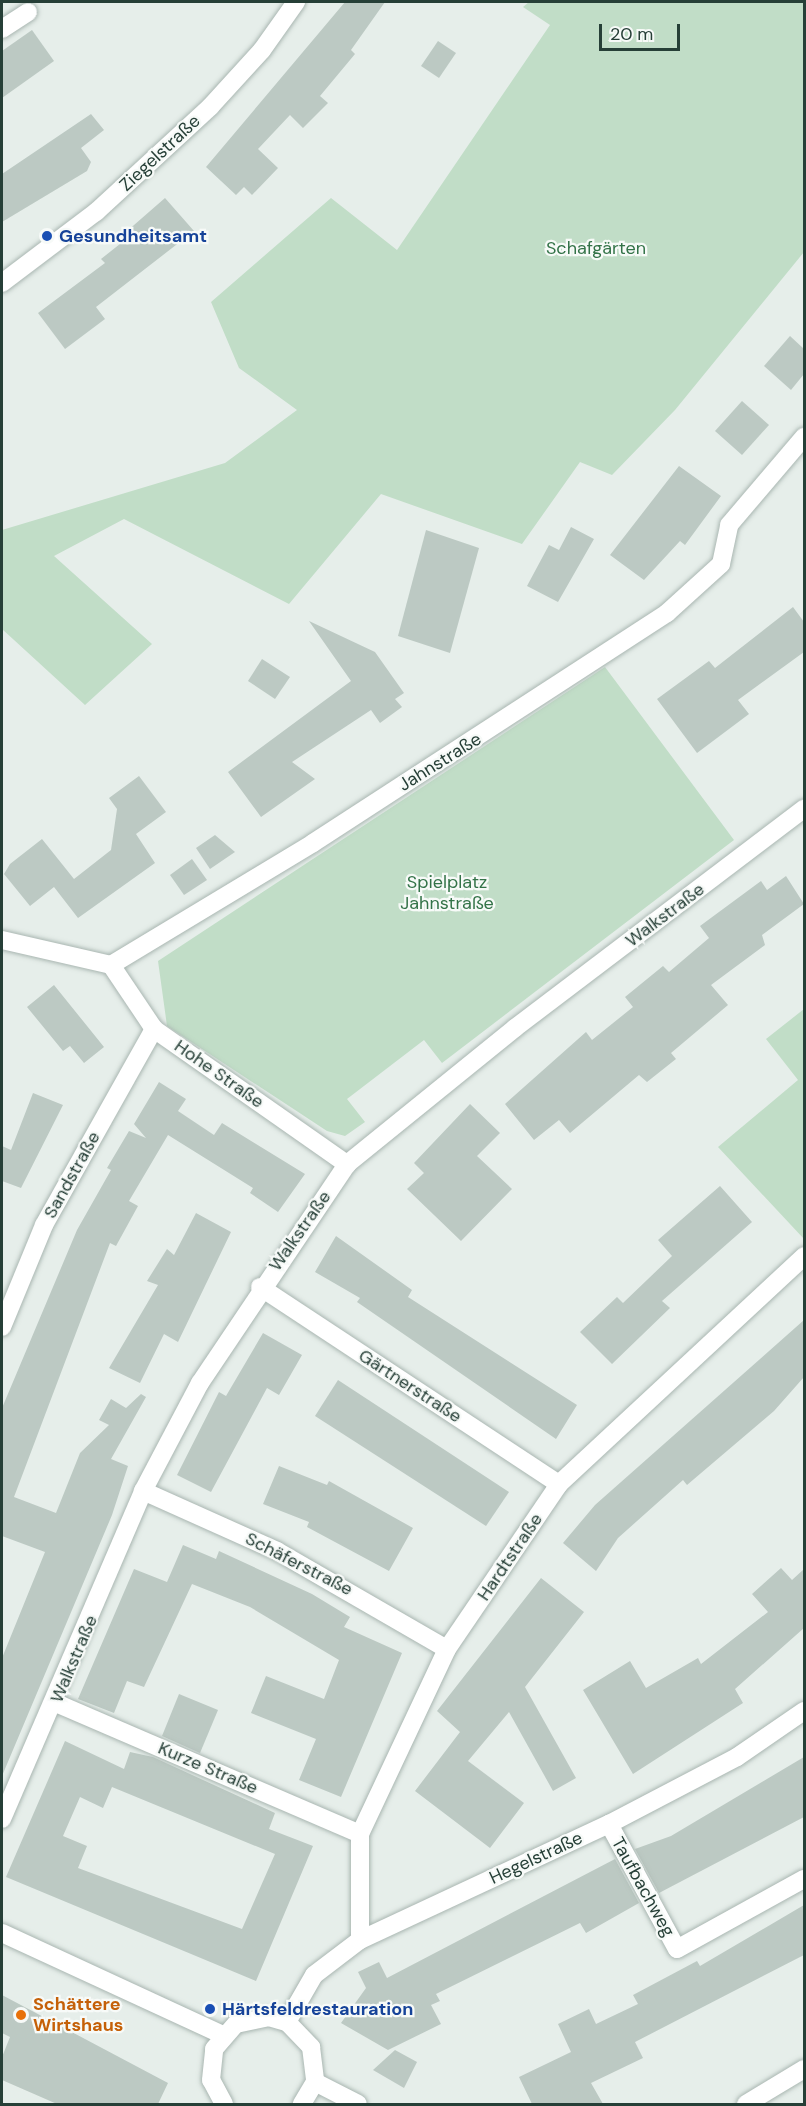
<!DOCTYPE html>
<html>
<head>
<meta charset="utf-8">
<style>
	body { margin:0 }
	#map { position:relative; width:806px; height:2106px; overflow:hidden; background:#e6eeea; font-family:"DM Sans",sans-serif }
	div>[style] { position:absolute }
	.green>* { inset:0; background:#c1ddc7 }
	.building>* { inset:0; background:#bcc9c3 }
	.roads { filter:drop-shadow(0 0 2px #a9b6b1) drop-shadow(0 0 2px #a9b6b1) }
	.minor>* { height:18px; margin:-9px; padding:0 9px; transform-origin:9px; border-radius:9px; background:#fff }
	.tertiary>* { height:18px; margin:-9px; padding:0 9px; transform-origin:9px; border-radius:9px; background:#fff }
	.secondary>* { height:18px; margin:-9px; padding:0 9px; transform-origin:9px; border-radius:9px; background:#fff }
	.dots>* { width:16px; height:16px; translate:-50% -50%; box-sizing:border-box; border:3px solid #f7faf8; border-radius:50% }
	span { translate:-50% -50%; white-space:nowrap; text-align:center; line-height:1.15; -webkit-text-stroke:4.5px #f7faf8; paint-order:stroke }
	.street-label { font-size:18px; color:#263f37 }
	.transit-label { font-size:18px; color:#164399; font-weight:700 }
	.left { translate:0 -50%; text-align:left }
	.park-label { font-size:18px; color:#337348 }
	.food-label { font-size:18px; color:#c56008; font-weight:700 }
	.frame { position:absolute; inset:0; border:3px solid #263f37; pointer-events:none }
	.scale { position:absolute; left:599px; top:24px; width:81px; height:27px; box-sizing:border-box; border:3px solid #263f37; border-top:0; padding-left:8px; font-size:18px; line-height:21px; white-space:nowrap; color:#263f37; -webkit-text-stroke:4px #f7faf8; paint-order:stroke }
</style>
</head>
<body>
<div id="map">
	<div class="green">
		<div style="clip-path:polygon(529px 2px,804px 2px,804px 252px,675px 410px,612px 475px,580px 462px,522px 544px,381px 494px,289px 604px,124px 519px,54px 556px,152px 644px,85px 705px,2px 629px,2px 530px,225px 463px,297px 410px,239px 368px,211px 302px,331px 198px,397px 250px,550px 25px,523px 7px)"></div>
		<div style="clip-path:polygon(605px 667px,734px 840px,442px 1063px,424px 1040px,347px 1099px,365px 1122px,345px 1136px,327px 1131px,167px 1026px,158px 961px)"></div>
		<div style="clip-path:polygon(804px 1009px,804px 1239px,718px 1147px,798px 1080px,766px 1039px)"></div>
	</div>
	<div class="building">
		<div style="clip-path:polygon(345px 2px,385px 2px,351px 50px,355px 54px,320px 96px,328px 103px,303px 128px,290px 115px,258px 149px,278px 168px,252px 195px,244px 187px,236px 195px,206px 167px)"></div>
		<div style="clip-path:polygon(32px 30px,54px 61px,2px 98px,2px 51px)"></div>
		<div style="clip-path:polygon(438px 41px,456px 53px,439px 78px,421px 66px)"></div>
		<div style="clip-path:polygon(91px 114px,104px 130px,81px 148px,91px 162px,87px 171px,2px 222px,2px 174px)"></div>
		<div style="clip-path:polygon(165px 198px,194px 231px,96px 307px,105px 319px,65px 349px,38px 313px,105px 263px,101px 259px,130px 236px,126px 232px)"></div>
		<div style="clip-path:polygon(790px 336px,804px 349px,804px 374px,791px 390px,764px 366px)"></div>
		<div style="clip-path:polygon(742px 401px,769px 425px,742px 455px,715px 431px)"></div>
		<div style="clip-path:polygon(679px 466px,721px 496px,685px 545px,680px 541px,644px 580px,610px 555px)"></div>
		<div style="clip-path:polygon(571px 527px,594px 539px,558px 602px,527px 586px,549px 545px,559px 550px)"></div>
		<div style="clip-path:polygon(426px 530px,479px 548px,450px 653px,398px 636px)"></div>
		<div style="clip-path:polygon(793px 607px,804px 622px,804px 652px,738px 700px,749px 714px,697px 753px,657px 699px,709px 661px,715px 668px)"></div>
		<div style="clip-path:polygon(309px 621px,375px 652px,404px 693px,395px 699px,402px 707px,380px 723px,371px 710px,292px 762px,315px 779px,261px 817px,228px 772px,351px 681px)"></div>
		<div style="clip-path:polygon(262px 659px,290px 677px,275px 699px,248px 681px)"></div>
		<div style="clip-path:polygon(139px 776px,166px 812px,136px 834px,155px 863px,78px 918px,54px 887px,30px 906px,4px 874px,10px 864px,42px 839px,74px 879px,111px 850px,117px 809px,109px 798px)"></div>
		<div style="clip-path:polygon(215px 835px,235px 852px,210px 869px,196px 848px)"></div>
		<div style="clip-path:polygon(192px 859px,207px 880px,184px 895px,170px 875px)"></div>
		<div style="clip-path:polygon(786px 876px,804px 904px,762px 935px,765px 945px,711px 985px,728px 1005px,671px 1053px,676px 1059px,647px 1082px,639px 1075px,570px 1133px,559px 1120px,534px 1140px,505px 1104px,586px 1032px,592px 1040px,633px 1007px,625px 997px,663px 966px,669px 972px,709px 938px,700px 926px,761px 881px,767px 890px)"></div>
		<div style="clip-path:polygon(54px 985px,104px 1047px,84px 1063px,70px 1046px,63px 1051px,27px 1007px)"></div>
		<div style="clip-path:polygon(159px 1082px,186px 1099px,178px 1111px,214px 1135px,222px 1123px,305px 1174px,278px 1212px,250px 1193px,253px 1188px,168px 1135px,129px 1201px,138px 1206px,116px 1246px,110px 1243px,14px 1497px,56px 1513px,80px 1453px,109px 1425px,99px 1420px,111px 1399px,126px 1408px,141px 1394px,146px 1397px,111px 1459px,128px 1466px,112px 1515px,2px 1776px,2px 1658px,45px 1552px,2px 1536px,2px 1408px,77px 1230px,111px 1170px,107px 1168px,129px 1131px,146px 1138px,134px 1124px)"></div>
		<div style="clip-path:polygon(33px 1093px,63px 1105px,21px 1188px,2px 1181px,2px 1146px,11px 1150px)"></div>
		<div style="clip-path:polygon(470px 1104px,500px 1133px,477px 1156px,512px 1189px,461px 1241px,407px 1189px,424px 1173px,414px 1163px)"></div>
		<div style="clip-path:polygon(720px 1186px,752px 1222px,662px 1301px,670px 1308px,612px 1364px,580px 1332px,617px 1297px,623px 1303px,672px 1256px,658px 1240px)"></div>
		<div style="clip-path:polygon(196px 1213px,231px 1232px,178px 1342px,164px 1334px,140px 1383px,109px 1368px,158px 1285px,147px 1281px,167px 1249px,174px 1255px)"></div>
		<div style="clip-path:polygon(336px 1236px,412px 1290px,408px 1297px,577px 1405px,556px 1439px,357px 1302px,360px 1298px,315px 1272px)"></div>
		<div style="clip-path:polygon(804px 1320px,804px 1377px,774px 1411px,687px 1485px,683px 1480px,618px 1538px,596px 1571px,563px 1543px,595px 1505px)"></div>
		<div style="clip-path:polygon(263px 1333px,302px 1355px,279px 1395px,267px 1388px,211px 1492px,177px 1475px,219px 1392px,226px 1396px)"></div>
		<div style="clip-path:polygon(338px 1380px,509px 1492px,486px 1526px,315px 1416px)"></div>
		<div style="clip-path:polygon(279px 1466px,327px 1485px,329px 1481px,413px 1528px,389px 1571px,307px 1527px,309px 1522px,263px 1504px)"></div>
		<div style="clip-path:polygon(183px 1545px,216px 1559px,219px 1551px,312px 1594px,350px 1617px,344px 1627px,402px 1653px,341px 1797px,299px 1780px,316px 1739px,251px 1713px,266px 1676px,324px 1699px,339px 1660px,250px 1607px,192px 1584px,144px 1687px,127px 1681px,114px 1713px,78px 1699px,134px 1569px,167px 1582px)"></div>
		<div style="clip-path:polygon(781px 1568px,792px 1580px,804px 1569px,804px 1628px,735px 1689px,743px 1703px,633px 1774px,583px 1690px,630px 1661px,646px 1688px,698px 1658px,701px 1664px,768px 1612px,752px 1594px)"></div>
		<div style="clip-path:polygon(541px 1578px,584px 1612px,525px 1687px,576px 1778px,553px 1791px,509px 1712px,468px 1761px,524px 1803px,490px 1848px,415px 1791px,460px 1732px,437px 1711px)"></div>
		<div style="clip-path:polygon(179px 1694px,218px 1710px,200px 1753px,162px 1736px)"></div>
		<div style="clip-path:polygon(evenodd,65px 1741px,124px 1769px,130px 1752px,153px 1757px,275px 1813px,269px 1829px,313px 1846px,256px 1981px,6px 1877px,65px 1741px,112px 1787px,275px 1854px,242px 1929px,78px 1868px,87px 1846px,63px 1836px,80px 1797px,103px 1808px,112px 1787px)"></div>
		<div style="clip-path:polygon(804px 1757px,804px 1817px,659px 1893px,635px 1849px,671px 1836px)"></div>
		<div style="clip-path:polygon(615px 1859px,639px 1903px,586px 1933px,580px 1923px,436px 1994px,440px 2001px,431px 2005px,441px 2024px,388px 2050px,341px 2023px,366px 1988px,358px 1972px,379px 1962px,387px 1978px)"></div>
		<div style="clip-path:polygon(804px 1905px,804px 1955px,635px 2042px,643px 2058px,591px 2083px,603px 2104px,532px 2104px,519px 2077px,571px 2052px,558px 2024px,589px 2009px,596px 2024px,638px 2004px,633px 1995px,697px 1961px,700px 1966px)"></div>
		<div style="clip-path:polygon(2px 1995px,168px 2083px,158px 2104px,57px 2104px,2px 2080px,2px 2057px,10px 2037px,2px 2033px)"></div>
		<div style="clip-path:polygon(395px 2050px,417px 2062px,404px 2088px,373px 2070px)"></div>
	</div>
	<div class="roads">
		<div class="minor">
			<div style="left:2px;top:29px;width:31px;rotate:-33deg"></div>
			<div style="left:2px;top:940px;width:112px;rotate:12.9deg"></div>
			<div style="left:111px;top:965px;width:236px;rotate:-31.1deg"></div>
			<div style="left:313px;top:843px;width:422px;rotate:-33deg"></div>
			<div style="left:667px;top:613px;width:73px;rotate:-42.2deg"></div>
			<div style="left:721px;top:564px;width:40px;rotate:-78deg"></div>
			<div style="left:729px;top:525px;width:116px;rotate:-49.6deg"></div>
			<div style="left:111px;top:965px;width:77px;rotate:56.1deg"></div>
			<div style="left:154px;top:1029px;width:236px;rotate:35deg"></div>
			<div style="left:260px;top:1287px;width:358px;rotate:33.4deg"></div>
			<div style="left:2px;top:1327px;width:110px;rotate:-67.6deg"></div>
			<div style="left:44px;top:1225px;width:225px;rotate:-60.7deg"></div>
			<div style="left:143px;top:1491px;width:147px;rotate:24.1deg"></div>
			<div style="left:277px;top:1551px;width:196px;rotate:30deg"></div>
			<div style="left:56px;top:1703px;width:331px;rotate:23.3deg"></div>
			<div style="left:2px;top:1819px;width:357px;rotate:-66.7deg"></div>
			<div style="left:143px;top:1491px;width:122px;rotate:-62.2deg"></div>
			<div style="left:200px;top:1383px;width:264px;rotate:-56.1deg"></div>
			<div style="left:347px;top:1164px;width:216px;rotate:-39deg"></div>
			<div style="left:515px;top:1028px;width:363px;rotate:-37.2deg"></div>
			<div style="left:609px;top:1824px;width:142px;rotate:61.5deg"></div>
			<div style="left:677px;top:1949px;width:145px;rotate:-28.9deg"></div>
			<div style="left:360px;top:1940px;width:106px;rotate:-90deg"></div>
			<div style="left:360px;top:1834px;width:204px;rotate:-64.8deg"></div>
			<div style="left:447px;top:1649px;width:199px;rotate:-55.8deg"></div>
			<div style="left:559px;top:1484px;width:335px;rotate:-42.9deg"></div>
			<div style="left:746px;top:2104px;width:68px;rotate:-31.1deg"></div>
		</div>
		<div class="tertiary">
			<div style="left:2px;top:1933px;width:243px;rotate:24.8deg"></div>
			<div style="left:287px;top:2022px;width:54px;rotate:-60.1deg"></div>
			<div style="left:314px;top:1975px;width:58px;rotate:-37.3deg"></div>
			<div style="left:360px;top:1940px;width:275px;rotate:-25deg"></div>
			<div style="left:609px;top:1824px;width:144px;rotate:-27.6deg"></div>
			<div style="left:737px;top:1757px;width:81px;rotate:-34.5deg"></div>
			<div style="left:315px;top:2082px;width:48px;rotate:27.1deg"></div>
			<div style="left:224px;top:2104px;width:27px;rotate:-118deg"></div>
			<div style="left:211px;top:2080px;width:31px;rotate:-84deg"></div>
			<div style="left:214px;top:2049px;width:33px;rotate:-49deg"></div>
			<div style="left:236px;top:2024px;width:34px;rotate:-12deg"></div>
			<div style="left:269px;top:2017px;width:19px;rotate:16deg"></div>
			<div style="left:287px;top:2022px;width:35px;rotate:46deg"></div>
			<div style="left:311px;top:2047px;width:35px;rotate:83deg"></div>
			<div style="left:315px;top:2082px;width:26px;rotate:121deg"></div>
		</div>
		<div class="secondary">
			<div style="left:2px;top:283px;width:118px;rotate:-37.1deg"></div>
			<div style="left:96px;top:212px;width:155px;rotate:-42.6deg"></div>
			<div style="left:210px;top:107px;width:77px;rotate:-47.6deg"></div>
			<div style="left:262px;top:50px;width:59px;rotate:-54.7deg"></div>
		</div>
	</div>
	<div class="dots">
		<div style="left:47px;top:236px;background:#1a4fb4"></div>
		<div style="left:210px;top:2009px;background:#1a4fb4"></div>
		<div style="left:21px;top:2015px;background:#e8710a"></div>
	</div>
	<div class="street-label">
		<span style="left:160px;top:153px;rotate:-43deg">Ziegelstraße</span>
		<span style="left:440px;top:762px;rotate:-32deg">Jahnstraße</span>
		<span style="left:665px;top:915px;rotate:-37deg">Walkstraße</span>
		<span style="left:219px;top:1074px;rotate:35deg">Hohe Straße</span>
		<span style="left:72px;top:1175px;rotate:-61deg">Sandstraße</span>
		<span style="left:300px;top:1231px;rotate:-55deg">Walkstraße</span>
		<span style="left:410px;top:1386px;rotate:33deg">Gärtnerstraße</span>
		<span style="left:510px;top:1557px;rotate:-56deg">Hardtstraße</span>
		<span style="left:299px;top:1564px;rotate:27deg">Schäferstraße</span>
		<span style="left:74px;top:1659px;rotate:-67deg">Walkstraße</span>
		<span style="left:208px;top:1768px;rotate:23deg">Kurze Straße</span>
		<span style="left:536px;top:1858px;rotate:-25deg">Hegelstraße</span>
		<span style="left:643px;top:1887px;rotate:61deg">Taufbachweg</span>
	</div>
	<div class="transit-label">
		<span class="left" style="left:59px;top:236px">Gesundheitsamt</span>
		<span class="left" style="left:222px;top:2009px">Härtsfeldrestauration</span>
	</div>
	<div class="park-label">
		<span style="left:596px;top:248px">Schafgärten</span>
		<span style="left:447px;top:893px">Spielplatz<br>Jahnstraße</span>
	</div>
	<div class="food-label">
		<span class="left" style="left:33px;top:2015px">Schättere<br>Wirtshaus</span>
	</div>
	<div class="frame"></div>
	<div class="scale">20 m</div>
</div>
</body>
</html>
